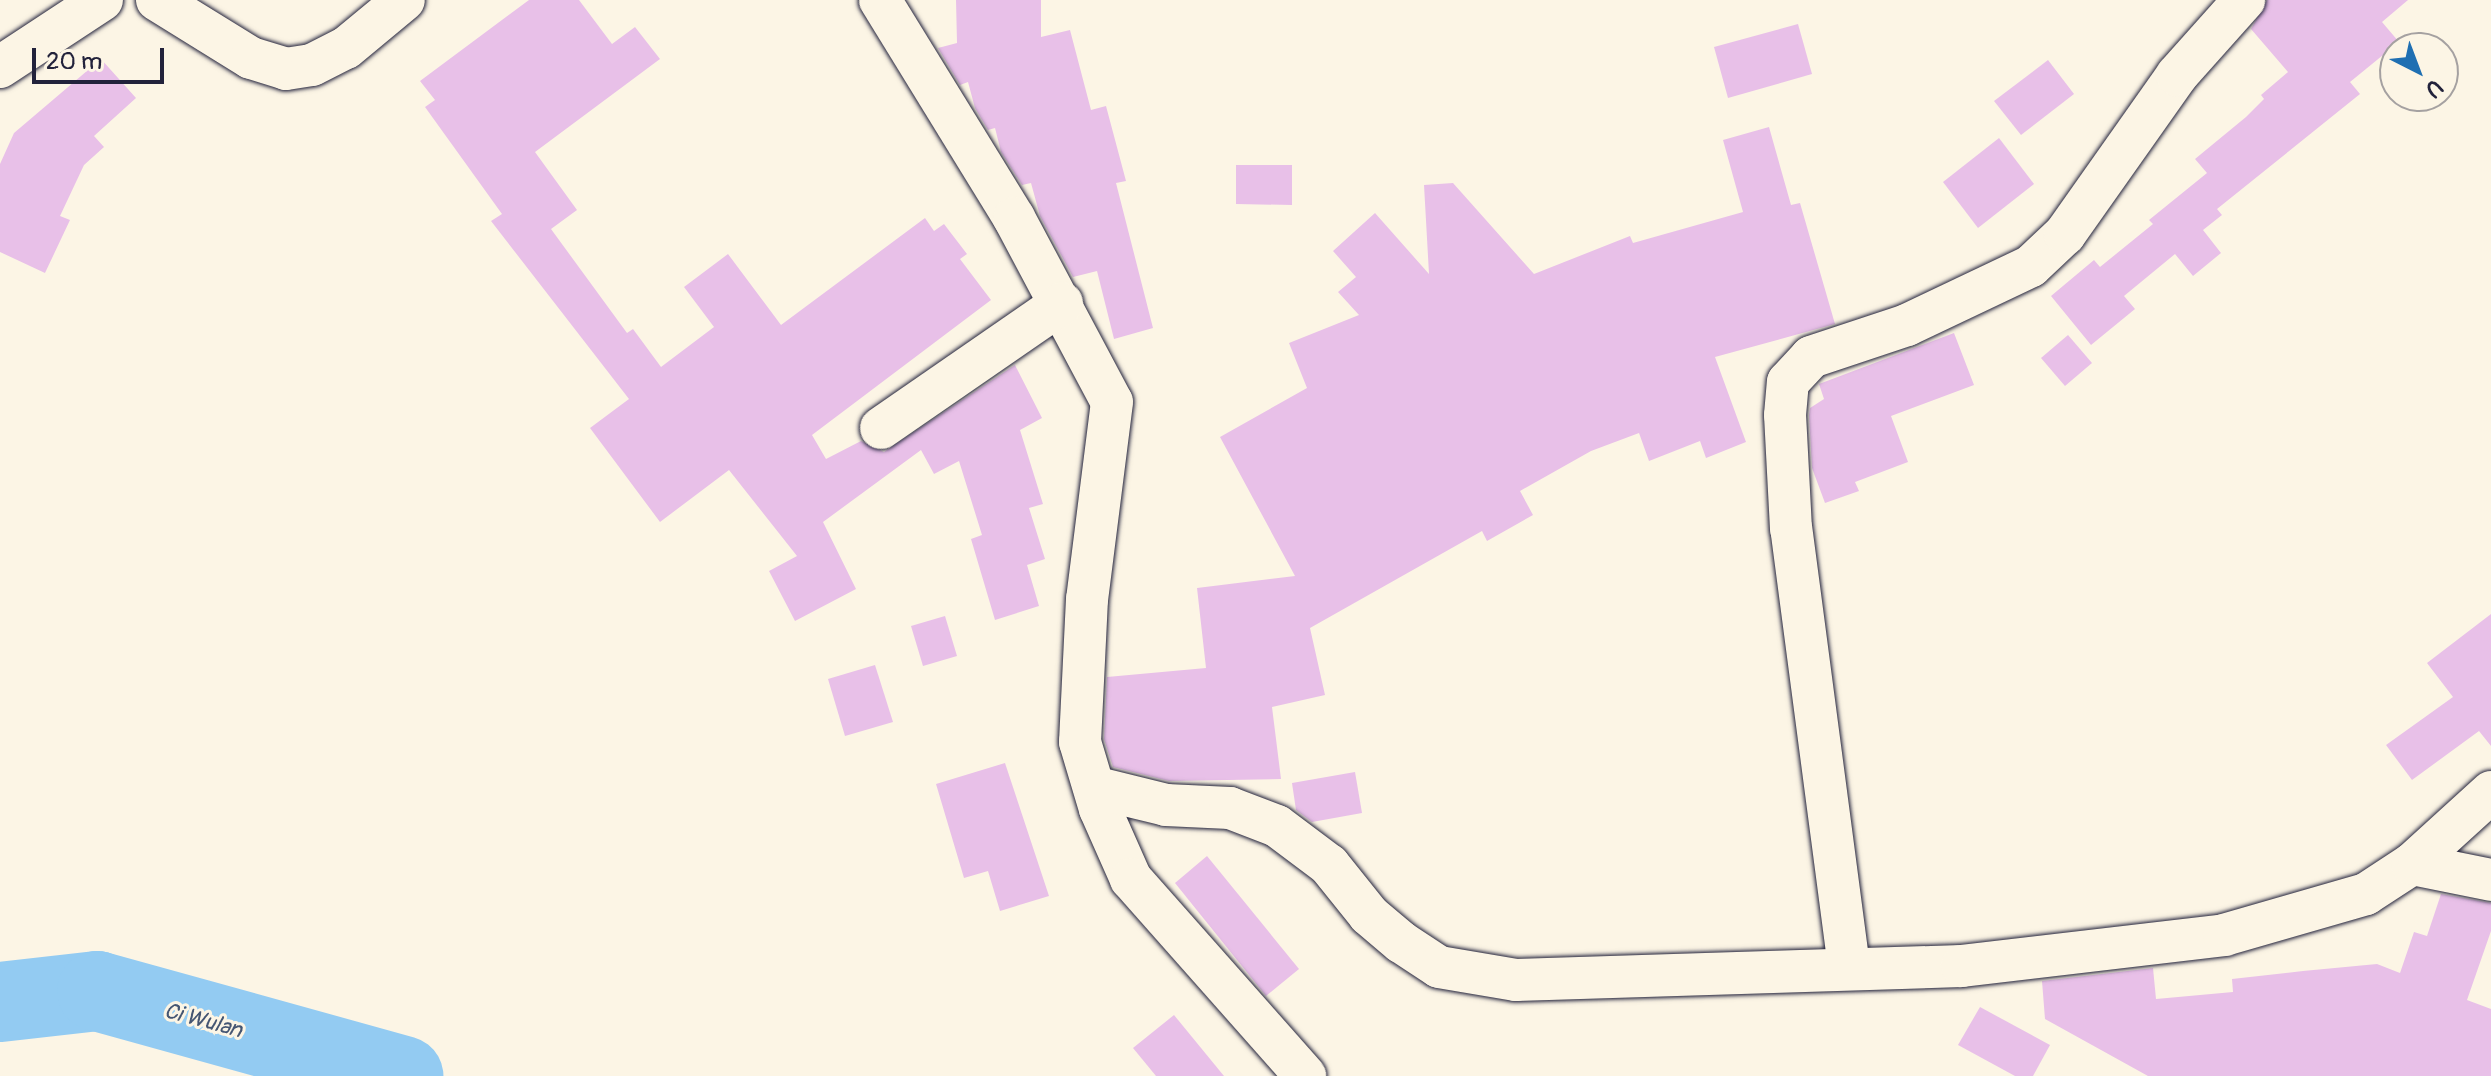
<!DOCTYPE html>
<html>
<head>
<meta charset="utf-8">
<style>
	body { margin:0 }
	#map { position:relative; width:2491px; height:1076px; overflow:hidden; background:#fcf5e5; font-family:Pangolin,sans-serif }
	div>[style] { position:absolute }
	.river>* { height:80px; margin:-40px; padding:0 40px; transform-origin:40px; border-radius:40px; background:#93cbf2 }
	.building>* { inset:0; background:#e8c0e8 }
	.roads { filter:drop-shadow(0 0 2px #22223b) drop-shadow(0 0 2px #22223b) }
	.street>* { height:42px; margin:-21px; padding:0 21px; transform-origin:21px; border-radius:21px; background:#fcf5e5 }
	span { translate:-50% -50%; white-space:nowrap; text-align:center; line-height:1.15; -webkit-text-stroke:6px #fcf5e5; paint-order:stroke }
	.water-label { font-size:22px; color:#445572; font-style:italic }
	.north { position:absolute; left:2379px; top:32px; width:80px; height:80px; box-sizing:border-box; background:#fcf5e5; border:2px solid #a5a1a1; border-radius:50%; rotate:138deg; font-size:22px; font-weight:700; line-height:32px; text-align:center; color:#22223b }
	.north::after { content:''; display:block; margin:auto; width:28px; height:36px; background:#1f6fb2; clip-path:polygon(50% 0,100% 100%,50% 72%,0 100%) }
	.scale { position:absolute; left:32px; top:48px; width:132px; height:36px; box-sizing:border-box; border:4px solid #22223b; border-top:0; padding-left:10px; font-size:24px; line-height:28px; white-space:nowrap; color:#22223b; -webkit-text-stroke:6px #fcf5e5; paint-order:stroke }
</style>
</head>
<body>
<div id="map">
	<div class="river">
		<div style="left:0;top:1002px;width:98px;rotate:-6.5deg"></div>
		<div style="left:97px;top:991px;width:318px;rotate:15.5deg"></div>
	</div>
	<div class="building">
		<div style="clip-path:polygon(529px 0,579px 0,612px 44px,635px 27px,660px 59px,535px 152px,577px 210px,551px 229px,627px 333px,633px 329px,661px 367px,714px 327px,684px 287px,728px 254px,781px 325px,925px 218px,934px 231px,944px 224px,967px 254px,960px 259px,991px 300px,812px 435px,826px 459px,861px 441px,884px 452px,1015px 365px,1042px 418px,1020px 430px,1043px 504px,1029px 508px,1045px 559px,1027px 565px,1039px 606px,995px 620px,971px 539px,982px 535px,959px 461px,934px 474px,921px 450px,823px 522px,856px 589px,795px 621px,769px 571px,797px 556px,729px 470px,660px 522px,590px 428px,629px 399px,491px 221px,502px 214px,425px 107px,435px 100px,420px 81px)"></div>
		<div style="clip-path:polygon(956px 0,1041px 0,1041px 37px,1070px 30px,1091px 110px,1106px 106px,1126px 181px,1116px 183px,1153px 328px,1114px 339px,1097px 271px,1073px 277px,1040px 216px,1031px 183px,1022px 185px,1001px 152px,995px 128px,988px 130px,975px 108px,968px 82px,960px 85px,938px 48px,957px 43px)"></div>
		<div style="clip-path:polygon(2267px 0,2408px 0,2382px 22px,2399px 42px,2350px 82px,2360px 94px,2217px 209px,2222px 215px,2203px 230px,2221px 253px,2193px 276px,2175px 254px,2124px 296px,2135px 309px,2091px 345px,2051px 296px,2094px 260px,2100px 267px,2153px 224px,2149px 220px,2207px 173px,2195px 159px,2246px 117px,2264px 99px,2261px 95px,2288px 72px,2251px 29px)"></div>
		<div style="clip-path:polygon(1798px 24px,1812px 74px,1728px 98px,1714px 47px)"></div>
		<div style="clip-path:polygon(101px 59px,136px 98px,94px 136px,104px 147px,84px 165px,60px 216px,70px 220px,45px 273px,0 252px,0 164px,14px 133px)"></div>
		<div style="clip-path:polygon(2048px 60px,2074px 94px,2021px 135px,1994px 101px)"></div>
		<div style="clip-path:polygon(1769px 127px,1791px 205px,1800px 203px,1835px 324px,1715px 357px,1746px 442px,1706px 458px,1700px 441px,1649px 461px,1639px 433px,1591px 451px,1520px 491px,1533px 515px,1487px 541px,1482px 531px,1310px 628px,1325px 695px,1272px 707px,1281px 779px,1169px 781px,1113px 767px,1104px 739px,1107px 677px,1206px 668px,1197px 588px,1295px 576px,1220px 437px,1307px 388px,1289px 343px,1359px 315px,1338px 292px,1356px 277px,1333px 251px,1375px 213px,1429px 274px,1424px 185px,1453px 183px,1534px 274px,1630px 236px,1633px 243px,1743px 212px,1723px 140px)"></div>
		<div style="clip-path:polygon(1999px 138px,2034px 184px,1978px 228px,1943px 182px)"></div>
		<div style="clip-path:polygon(1236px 165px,1292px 165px,1292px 205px,1236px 204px)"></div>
		<div style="clip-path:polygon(1954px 333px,1974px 385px,1891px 416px,1908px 462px,1855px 482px,1859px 491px,1825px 503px,1812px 468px,1809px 415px,1810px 408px,1824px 399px,1819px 384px)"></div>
		<div style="clip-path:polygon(2068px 335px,2092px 363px,2065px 386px,2041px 358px)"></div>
		<div style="clip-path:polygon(2491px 614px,2491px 746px,2479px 731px,2412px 780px,2386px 745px,2453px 697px,2427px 663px)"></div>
		<div style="clip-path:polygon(945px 616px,957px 656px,923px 666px,911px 626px)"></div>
		<div style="clip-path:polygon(875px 665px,893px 722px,845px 736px,828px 679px)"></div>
		<div style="clip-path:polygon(1005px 763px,1049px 896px,1000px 911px,988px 871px,964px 878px,936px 784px)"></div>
		<div style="clip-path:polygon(1355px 772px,1362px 813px,1312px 822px,1296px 810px,1292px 783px)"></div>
		<div style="clip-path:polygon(1207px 856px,1299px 969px,1266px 996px,1175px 883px)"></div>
		<div style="clip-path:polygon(2441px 894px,2491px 903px,2491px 931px,2467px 1000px,2491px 1009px,2491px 1076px,2148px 1076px,2045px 1019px,2042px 981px,2153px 968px,2156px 999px,2233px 992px,2232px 979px,2303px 971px,2377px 964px,2400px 973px,2414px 932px,2427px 936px)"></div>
		<div style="clip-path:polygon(1980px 1007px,2050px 1045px,2033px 1076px,2015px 1076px,1958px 1045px)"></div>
		<div style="clip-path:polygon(1174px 1015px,1224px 1076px,1156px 1076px,1133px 1048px)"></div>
	</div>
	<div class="roads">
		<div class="street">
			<div style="left:157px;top:0;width:110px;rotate:31.7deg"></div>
			<div style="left:251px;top:58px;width:37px;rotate:17deg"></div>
			<div style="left:286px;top:69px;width:26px;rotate:-9deg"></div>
			<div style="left:312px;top:65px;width:38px;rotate:-27deg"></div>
			<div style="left:346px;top:48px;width:75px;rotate:-39.6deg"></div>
			<div style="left:880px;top:0;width:256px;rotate:58.4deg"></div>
			<div style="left:1014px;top:218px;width:208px;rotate:62deg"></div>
			<div style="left:1112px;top:402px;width:199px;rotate:97.2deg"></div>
			<div style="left:1087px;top:599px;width:143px;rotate:92.8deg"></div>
			<div style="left:1080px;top:742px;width:70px;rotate:73.4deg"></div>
			<div style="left:1100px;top:809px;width:77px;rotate:66.1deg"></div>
			<div style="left:1131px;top:879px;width:263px;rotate:48.5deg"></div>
			<div style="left:0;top:67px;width:122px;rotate:-33.3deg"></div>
			<div style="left:881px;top:428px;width:220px;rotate:-34.6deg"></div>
			<div style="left:1097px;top:788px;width:71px;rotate:13.8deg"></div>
			<div style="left:1166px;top:805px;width:64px;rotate:2.7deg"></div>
			<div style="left:1230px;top:808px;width:50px;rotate:21deg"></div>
			<div style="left:1277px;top:826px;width:65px;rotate:36.9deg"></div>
			<div style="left:1329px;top:865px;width:64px;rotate:51.3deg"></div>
			<div style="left:1369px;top:915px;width:42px;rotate:40.2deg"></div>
			<div style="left:1401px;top:942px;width:45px;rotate:33.3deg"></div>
			<div style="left:1439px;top:967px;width:78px;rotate:9.6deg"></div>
			<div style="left:1516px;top:980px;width:446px;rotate:-1.8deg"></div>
			<div style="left:1962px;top:966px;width:264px;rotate:-6.7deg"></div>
			<div style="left:2224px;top:935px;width:148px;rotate:-16.1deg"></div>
			<div style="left:2366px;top:894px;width:55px;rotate:-33.1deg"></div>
			<div style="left:2412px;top:864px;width:107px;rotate:-42.3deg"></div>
			<div style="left:2412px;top:864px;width:81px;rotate:11.4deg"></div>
			<div style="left:1849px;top:967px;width:442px;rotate:-97.5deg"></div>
			<div style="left:1791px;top:529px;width:114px;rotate:-93deg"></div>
			<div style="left:1785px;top:415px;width:33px;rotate:-85deg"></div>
			<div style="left:1788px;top:382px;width:34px;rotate:-47deg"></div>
			<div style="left:1811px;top:357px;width:101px;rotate:-18.4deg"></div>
			<div style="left:1907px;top:325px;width:137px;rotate:-25.4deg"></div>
			<div style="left:2031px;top:266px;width:47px;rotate:-43.3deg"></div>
			<div style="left:2065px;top:234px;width:194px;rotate:-54.8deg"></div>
			<div style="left:2177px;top:75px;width:101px;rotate:-48.2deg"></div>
		</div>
	</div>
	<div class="water-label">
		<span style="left:203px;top:1021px;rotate:15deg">Ci Wulan</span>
	</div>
	<div class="north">U</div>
	<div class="scale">20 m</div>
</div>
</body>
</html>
